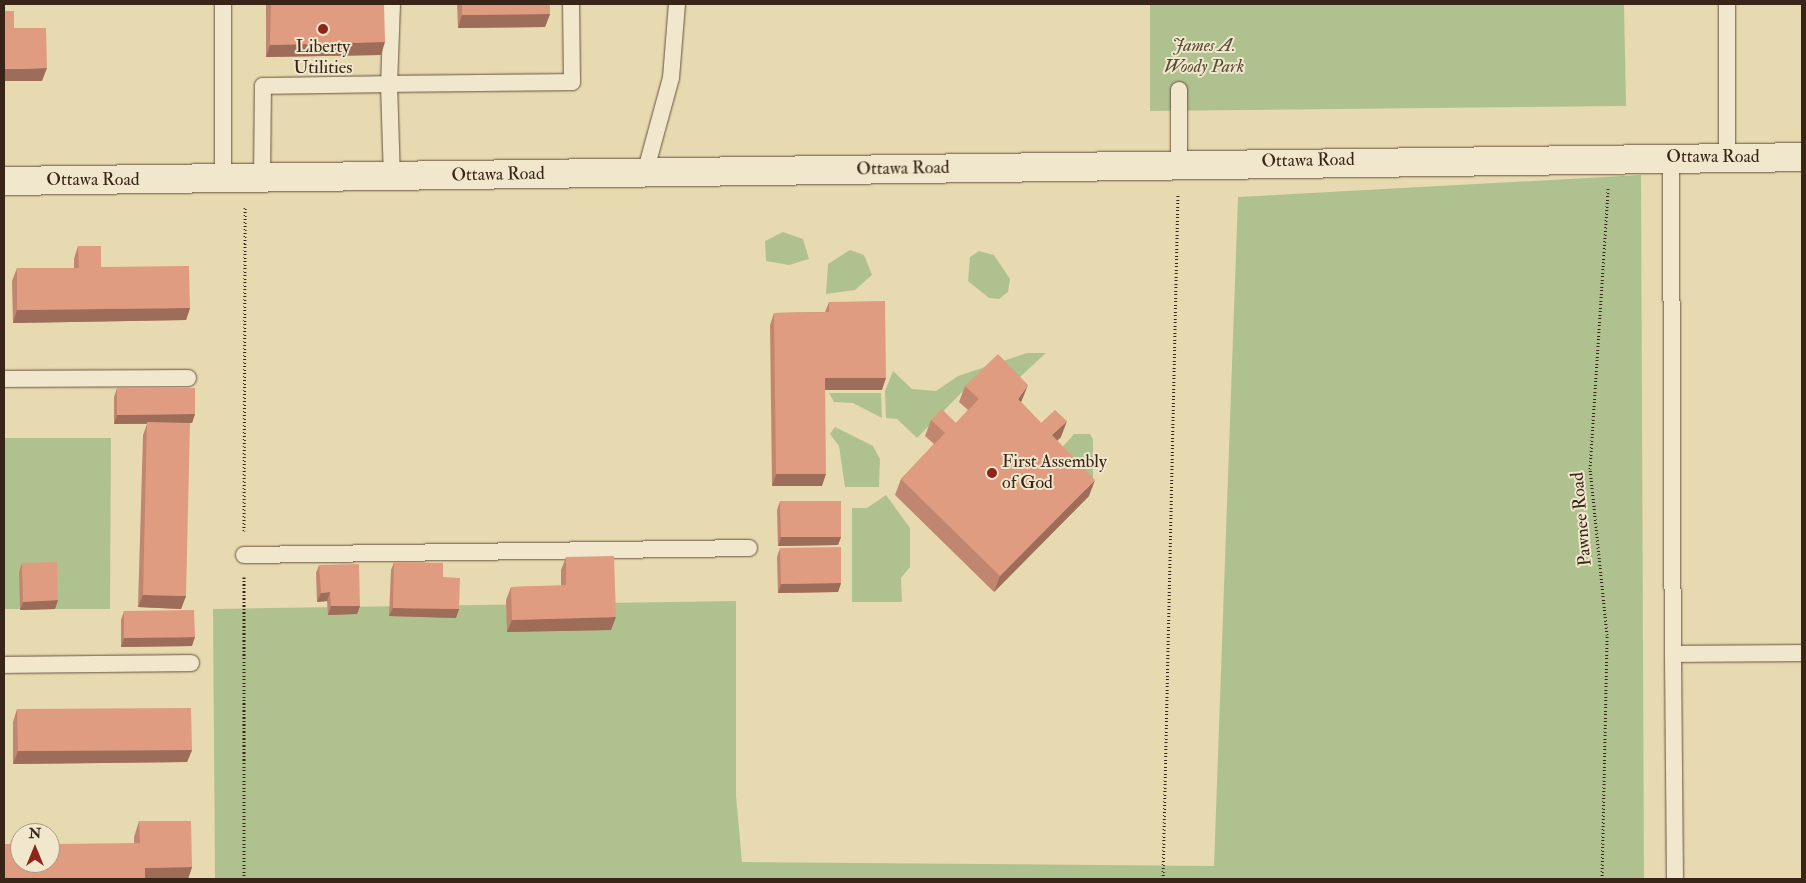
<!DOCTYPE html>
<html>
<head>
<meta charset="utf-8">
<style>
	body { margin:0 }
	#map { position:relative; width:1806px; height:883px; overflow:hidden; background:#e8dab0; font-family:"IM FELL Double Pica",serif }
	div>[style] { position:absolute }
	.green>* { inset:0; background:#b0c190 }
	.path>* { height:3px; margin-top:-1.5px; transform-origin:0; background:repeating-linear-gradient(90deg,#392418 0 1px,transparent 0 3.5px) }
	.roads { filter:drop-shadow(0 0 1px #65523e) drop-shadow(0 0 1px #65523e) }
	.service>* { height:16px; margin:-8px; padding:0 8px; transform-origin:8px; border-radius:8px; background:#f0e7cc }
	.tertiary>* { height:28px; margin:-14px; padding:0 14px; transform-origin:14px; border-radius:14px; background:#f0e7cc }
	.wall>* { inset:0; background:#c1866f }
	.shaded-wall>* { inset:0; background:#9d6d5a }
	.building>* { inset:0; background:#e09c81 }
	.dots>* { width:14px; height:14px; translate:-50% -50%; box-sizing:border-box; border:2px solid #f0e7cc; border-radius:50% }
	span { translate:-50% -50%; white-space:nowrap; text-align:center; line-height:1.15; -webkit-text-stroke:4px #f0e7cc; paint-order:stroke }
	.park-label { font-size:18px; color:#574b36; font-style:italic }
	.poi-label { font-size:18px; color:#392418 }
	.left { translate:0 -50%; text-align:left }
	.street-label { font-size:18px; color:#392418 }
	.frame { position:absolute; inset:0; border:5px solid #392418; pointer-events:none }
	.north { position:absolute; left:10px; top:823px; width:50px; height:50px; box-sizing:border-box; background:#f0e7cc; border:1px solid #a79984; border-radius:50%; rotate:0deg; font-size:14px; font-weight:700; line-height:20px; text-align:center; color:#392418 }
	.north::after { content:''; display:block; margin:auto; width:18px; height:22px; background:#8f2418; clip-path:polygon(50% 0,100% 100%,50% 72%,0 100%) }
</style>
</head>
<body>
<div id="map">
	<div class="green">
		<div style="clip-path:polygon(1150px 4px,1624px 4px,1626px 106px,1150px 111px)"></div>
		<div style="clip-path:polygon(1641px 175px,1644px 879px,215px 879px,213px 609px,736px 601px,736px 796px,742px 862px,1214px 866px,1238px 197px)"></div>
		<div style="clip-path:polygon(783px 232px,803px 239px,809px 259px,789px 265px,766px 261px,765px 241px)"></div>
		<div style="clip-path:polygon(850px 250px,864px 255px,872px 275px,855px 290px,826px 294px,828px 264px)"></div>
		<div style="clip-path:polygon(979px 251px,994px 255px,1010px 279px,1008px 292px,999px 299px,989px 298px,968px 281px,970px 257px)"></div>
		<div style="clip-path:polygon(1027px 353px,1046px 353px,1009px 387px,969px 385px,917px 438px,897px 419px,886px 418px,885px 391px,893px 371px,912px 389px,936px 391px,958px 376px)"></div>
		<div style="clip-path:polygon(829px 393px,881px 393px,882px 418px,853px 403px,834px 402px)"></div>
		<div style="clip-path:polygon(835px 427px,873px 446px,880px 459px,879px 487px,845px 487px,839px 446px,830px 434px)"></div>
		<div style="clip-path:polygon(1074px 434px,1090px 434px,1093px 439px,1093px 488px,1058px 452px)"></div>
		<div style="clip-path:polygon(4px 438px,111px 438px,110px 609px,4px 609px)"></div>
		<div style="clip-path:polygon(886px 495px,910px 528px,910px 567px,901px 578px,902px 602px,852px 602px,852px 508px,867px 508px)"></div>
	</div>
	<div class="path">
		<div style="left:244px;top:531px;width:324px;rotate:-89.8deg"></div>
		<div style="left:244px;top:879px;width:302px;rotate:-90deg"></div>
		<div style="left:1163px;top:879px;width:685px;rotate:-88.75deg"></div>
		<div style="left:1602px;top:879px;width:244px;rotate:-88.8deg"></div>
		<div style="left:1607px;top:635px;width:167px;rotate:-95.8deg"></div>
		<div style="left:1590px;top:469px;width:281px;rotate:-86.3deg"></div>
	</div>
	<div class="roads">
		<div class="service">
			<div style="left:392px;top:4px;width:80px;rotate:92.1deg"></div>
			<div style="left:389px;top:84px;width:183px;rotate:-0.6deg"></div>
			<div style="left:572px;top:82px;width:78px;rotate:-90.7deg"></div>
			<div style="left:1727px;top:4px;width:152px;rotate:90deg"></div>
			<div style="left:1179px;top:90px;width:74px;rotate:90deg"></div>
			<div style="left:1671px;top:156px;width:498px;rotate:89.8deg"></div>
			<div style="left:1673px;top:654px;width:129px;rotate:-0.4deg"></div>
			<div style="left:645px;top:173px;width:98px;rotate:-74.7deg"></div>
			<div style="left:671px;top:78px;width:74px;rotate:-85.4deg"></div>
			<div style="left:262px;top:178px;width:92px;rotate:-89.4deg"></div>
			<div style="left:263px;top:86px;width:126px;rotate:-0.9deg"></div>
			<div style="left:389px;top:84px;width:93px;rotate:88.2deg"></div>
			<div style="left:223px;top:180px;width:176px;rotate:-90deg"></div>
			<div style="left:4px;top:379px;width:184px;rotate:-0.3deg"></div>
			<div style="left:244px;top:555px;width:505px;rotate:-0.79deg"></div>
			<div style="left:1673px;top:654px;width:225px;rotate:89.5deg"></div>
			<div style="left:4px;top:665px;width:187px;rotate:-0.6deg"></div>
		</div>
		<div class="tertiary">
			<div style="left:4px;top:181px;width:1798px;rotate:-0.76deg"></div>
		</div>
	</div>
	<div class="wall">
		<div style="clip-path:polygon(266px 4px,384px 4px,381px 55px,266px 57px)"></div>
		<div style="clip-path:polygon(457px 4px,550px 4px,550px 14px,545px 27px,458px 28px)"></div>
		<div style="clip-path:polygon(78px 246px,101px 267px,190px 308px,186px 320px,13px 323px,12px 281px,17px 268px,74px 268px,74px 259px)"></div>
		<div style="clip-path:polygon(829px 302px,882px 390px,825px 390px,822px 486px,772px 486px,770px 325px,774px 313px,825px 312px)"></div>
		<div style="clip-path:polygon(965px 386px,1022px 400px,1021px 402px,1041px 423px,1061px 437px,1057px 441px,1089px 496px,994px 592px,895px 495px,901px 479px,934px 444px,925px 436px,931px 420px,956px 423px,968px 410px,959px 402px)"></div>
		<div style="clip-path:polygon(117px 388px,195px 414px,192px 423px,186px 423px,186px 596px,181px 609px,138px 607px,143px 435px,147px 424px,114px 424px,114px 397px)"></div>
		<div style="clip-path:polygon(780px 501px,841px 537px,838px 545px,778px 546px,777px 510px)"></div>
		<div style="clip-path:polygon(780px 548px,841px 583px,838px 592px,778px 593px,777px 557px)"></div>
		<div style="clip-path:polygon(566px 557px,611px 630px,507px 632px,506px 600px,511px 587px,561px 586px,561px 570px)"></div>
		<div style="clip-path:polygon(394px 562px,443px 577px,459px 609px,456px 618px,389px 616px,391px 570px)"></div>
		<div style="clip-path:polygon(22px 563px,58px 600px,55px 609px,20px 610px,19px 572px)"></div>
		<div style="clip-path:polygon(319px 565px,360px 606px,357px 614px,328px 615px,327px 601px,317px 602px,316px 573px)"></div>
		<div style="clip-path:polygon(124px 611px,192px 646px,121px 647px,121px 620px)"></div>
		<div style="clip-path:polygon(17px 709px,192px 750px,187px 762px,13px 764px,13px 722px)"></div>
		<div style="clip-path:polygon(139px 821px,192px 867px,188px 879px,4px 879px,134px 843px,134px 837px)"></div>
	</div>
	<div class="shaded-wall">
		<div style="clip-path:polygon(550px 14px,545px 27px,458px 28px,462px 15px)"></div>
		<div style="clip-path:polygon(385px 42px,381px 55px,266px 57px,270px 45px)"></div>
		<div style="clip-path:polygon(47px 68px,42px 81px,4px 81px,4px 69px)"></div>
		<div style="clip-path:polygon(190px 308px,186px 320px,13px 323px,17px 310px)"></div>
		<div style="clip-path:polygon(825px 378px,886px 378px,882px 390px,821px 390px)"></div>
		<div style="clip-path:polygon(1028px 385px,1022px 400px,1012px 415px,1018px 399px)"></div>
		<div style="clip-path:polygon(195px 414px,192px 423px,114px 424px,117px 415px)"></div>
		<div style="clip-path:polygon(1067px 421px,1061px 437px,1046px 451px,1052px 435px)"></div>
		<div style="clip-path:polygon(776px 474px,826px 474px,822px 486px,772px 486px)"></div>
		<div style="clip-path:polygon(1095px 480px,1089px 496px,994px 592px,1000px 576px)"></div>
		<div style="clip-path:polygon(781px 537px,841px 537px,838px 545px,778px 546px)"></div>
		<div style="clip-path:polygon(841px 583px,838px 592px,778px 593px,781px 584px)"></div>
		<div style="clip-path:polygon(330px 592px,327px 601px,317px 602px,321px 593px)"></div>
		<div style="clip-path:polygon(143px 595px,186px 596px,181px 609px,138px 607px)"></div>
		<div style="clip-path:polygon(58px 600px,55px 609px,20px 610px,23px 602px)"></div>
		<div style="clip-path:polygon(331px 606px,360px 606px,357px 614px,328px 615px)"></div>
		<div style="clip-path:polygon(393px 608px,459px 609px,456px 618px,389px 616px)"></div>
		<div style="clip-path:polygon(616px 617px,611px 630px,507px 632px,512px 620px)"></div>
		<div style="clip-path:polygon(195px 637px,192px 646px,121px 647px,124px 638px)"></div>
		<div style="clip-path:polygon(192px 750px,187px 762px,13px 764px,18px 751px)"></div>
		<div style="clip-path:polygon(192px 867px,188px 879px,141px 879px,145px 868px)"></div>
	</div>
	<div class="building">
		<div style="clip-path:polygon(271px 4px,384px 4px,385px 42px,270px 45px)"></div>
		<div style="clip-path:polygon(462px 4px,550px 4px,550px 14px,462px 15px)"></div>
		<div style="clip-path:polygon(4px 11px,14px 11px,14px 28px,46px 28px,47px 68px,4px 69px)"></div>
		<div style="clip-path:polygon(78px 246px,101px 246px,101px 267px,189px 266px,190px 308px,17px 310px,17px 268px,79px 268px)"></div>
		<div style="clip-path:polygon(885px 301px,886px 378px,825px 378px,826px 474px,776px 474px,774px 313px,829px 312px,829px 302px)"></div>
		<div style="clip-path:polygon(998px 354px,1028px 385px,1018px 399px,1041px 423px,1055px 410px,1067px 421px,1052px 435px,1095px 480px,1000px 576px,901px 479px,945px 433px,931px 420px,942px 409px,956px 423px,979px 399px,965px 386px)"></div>
		<div style="clip-path:polygon(117px 388px,195px 388px,195px 414px,117px 415px)"></div>
		<div style="clip-path:polygon(147px 422px,190px 423px,186px 596px,143px 595px)"></div>
		<div style="clip-path:polygon(780px 501px,841px 501px,841px 537px,781px 537px)"></div>
		<div style="clip-path:polygon(841px 547px,841px 583px,781px 584px,780px 548px)"></div>
		<div style="clip-path:polygon(614px 556px,616px 617px,512px 620px,511px 587px,566px 585px,566px 557px)"></div>
		<div style="clip-path:polygon(57px 562px,58px 600px,23px 602px,22px 563px)"></div>
		<div style="clip-path:polygon(394px 562px,443px 563px,443px 577px,460px 578px,459px 609px,393px 608px)"></div>
		<div style="clip-path:polygon(359px 564px,360px 606px,331px 606px,330px 592px,321px 593px,319px 565px)"></div>
		<div style="clip-path:polygon(194px 610px,195px 637px,124px 638px,124px 611px)"></div>
		<div style="clip-path:polygon(191px 708px,192px 750px,18px 751px,17px 709px)"></div>
		<div style="clip-path:polygon(139px 821px,191px 821px,192px 867px,145px 868px,145px 879px,4px 879px,4px 844px,20px 844px,20px 863px,50px 863px,50px 844px,140px 843px)"></div>
	</div>
	<div class="dots">
		<div style="left:323px;top:29px;background:#8f2418"></div>
		<div style="left:992px;top:473px;background:#8f2418"></div>
	</div>
	<div class="park-label">
		<span style="left:1204px;top:57px">James A.<br>Woody Park</span>
	</div>
	<div class="poi-label">
		<span style="left:323px;top:58px">Liberty<br>Utilities</span>
		<span class="left" style="left:1002px;top:473px">First Assembly<br>of God</span>
	</div>
	<div class="street-label">
		<span style="left:1713px;top:157px">Ottawa Road</span>
		<span style="left:1308px;top:161px;rotate:-1deg">Ottawa Road</span>
		<span style="left:903px;top:169px;rotate:-1deg">Ottawa Road</span>
		<span style="left:498px;top:175px;rotate:-1deg">Ottawa Road</span>
		<span style="left:93px;top:180px">Ottawa Road</span>
		<span style="left:1582px;top:519px;rotate:-95deg">Pawnee Road</span>
	</div>
	<div class="frame"></div>
	<div class="north">N</div>
</div>
</body>
</html>
